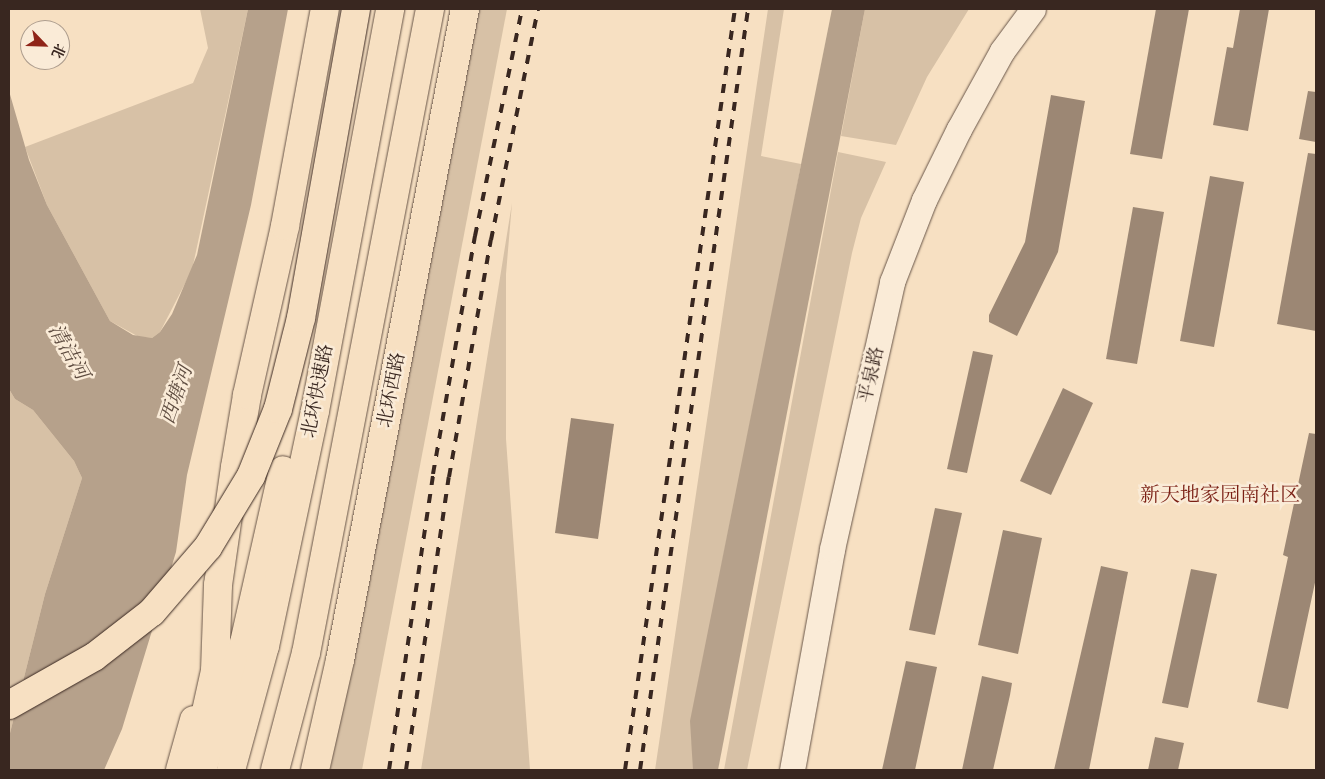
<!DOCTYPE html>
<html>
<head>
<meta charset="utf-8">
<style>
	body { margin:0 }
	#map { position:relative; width:1325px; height:779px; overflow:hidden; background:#f7e0c2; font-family:"Libre Bodoni","Noto Serif SC",serif }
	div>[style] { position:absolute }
	.green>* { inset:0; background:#d7c1a6 }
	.water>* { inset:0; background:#b6a18b }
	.building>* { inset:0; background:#9c8774 }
	.roads { filter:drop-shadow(0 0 1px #685548) drop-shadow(0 0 1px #685548) }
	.tertiary>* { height:25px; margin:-12.5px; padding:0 12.5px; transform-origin:12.5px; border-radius:12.5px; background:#faebd7 }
	.primary>* { height:28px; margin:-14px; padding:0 14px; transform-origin:14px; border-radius:14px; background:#f7e0c2 }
	.trunk>* { height:28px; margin:-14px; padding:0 14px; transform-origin:14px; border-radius:14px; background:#f7e0c2 }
	.rail>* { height:4px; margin-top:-2px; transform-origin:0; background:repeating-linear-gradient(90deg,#392720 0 9px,transparent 0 18px) }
	.bridges { filter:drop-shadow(0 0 1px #392720) drop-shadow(0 0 1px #392720) }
	.trunk-bridge>* { height:28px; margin:-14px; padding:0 14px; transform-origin:14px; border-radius:14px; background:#f7e0c2 }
	span { translate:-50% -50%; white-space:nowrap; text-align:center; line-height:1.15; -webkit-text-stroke:5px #faebd7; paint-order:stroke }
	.street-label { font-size:19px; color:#392720 }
	.water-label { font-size:20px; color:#5e4c40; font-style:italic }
	.neighbourhood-label { font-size:20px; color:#7a1f14 }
	.frame { position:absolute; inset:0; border:10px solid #392720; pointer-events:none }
	.north { position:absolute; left:20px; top:20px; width:50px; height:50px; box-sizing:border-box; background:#faebd7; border:1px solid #ad9d8e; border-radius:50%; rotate:114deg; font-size:14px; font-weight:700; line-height:20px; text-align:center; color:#392720 }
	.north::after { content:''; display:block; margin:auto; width:18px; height:22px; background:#8f2418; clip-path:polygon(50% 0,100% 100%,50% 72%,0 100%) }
</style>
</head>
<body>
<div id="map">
	<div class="green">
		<div style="clip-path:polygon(200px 9px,248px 9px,192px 270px,160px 332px,152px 338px,139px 337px,110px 321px,47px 205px,25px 147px,193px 83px,208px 48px)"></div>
		<div style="clip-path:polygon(477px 9px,507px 9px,362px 770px,330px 770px)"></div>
		<div style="clip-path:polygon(768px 9px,784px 9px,761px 156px,801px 164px,693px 770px,655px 770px)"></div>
		<div style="clip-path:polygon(865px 9px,969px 9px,927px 77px,896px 145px,841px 136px)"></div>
		<div style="clip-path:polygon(838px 152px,886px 162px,861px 218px,852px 253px,747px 770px,724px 770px)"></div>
		<div style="clip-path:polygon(512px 203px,506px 274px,506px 439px,530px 770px,421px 770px)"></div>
		<div style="clip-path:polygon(9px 389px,15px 399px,33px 410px,74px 461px,82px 478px,45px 594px,9px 737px)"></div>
	</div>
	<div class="water">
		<div style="clip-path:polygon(248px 9px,288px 9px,251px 205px,187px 475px,176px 552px,122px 729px,104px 770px,9px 770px,9px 737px,45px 594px,82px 478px,74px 461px,33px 410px,15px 399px,9px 389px,9px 91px,29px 160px,47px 205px,110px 321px,133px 335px,152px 338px,160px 332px,172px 314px,197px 255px)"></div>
		<div style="clip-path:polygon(832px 9px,865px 9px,718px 770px,693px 770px,690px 721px)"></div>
	</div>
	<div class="building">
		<div style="clip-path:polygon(1156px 9px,1189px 9px,1162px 159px,1130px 154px)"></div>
		<div style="clip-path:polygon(1240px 9px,1269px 9px,1248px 131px,1213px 125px,1227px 47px,1233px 48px)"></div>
		<div style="clip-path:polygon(1308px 91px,1316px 92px,1316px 142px,1299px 139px)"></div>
		<div style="clip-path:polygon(1051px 95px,1085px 101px,1058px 252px,1017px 336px,989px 322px,989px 315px,1025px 242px)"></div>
		<div style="clip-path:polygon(1308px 153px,1316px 154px,1316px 331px,1277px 324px)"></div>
		<div style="clip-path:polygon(1210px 176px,1244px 182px,1214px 347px,1180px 341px)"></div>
		<div style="clip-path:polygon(1133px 207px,1164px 212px,1137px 364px,1106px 359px)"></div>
		<div style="clip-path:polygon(973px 351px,993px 355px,967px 473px,947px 469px)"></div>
		<div style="clip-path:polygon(1063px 388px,1093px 403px,1051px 495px,1020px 481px)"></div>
		<div style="clip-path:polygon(571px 418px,614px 424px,598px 539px,555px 533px)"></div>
		<div style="clip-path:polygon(1309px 433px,1316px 434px,1316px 578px,1288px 709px,1257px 702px,1288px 557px,1283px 555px)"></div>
		<div style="clip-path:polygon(935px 508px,962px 513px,935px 635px,909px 630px)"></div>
		<div style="clip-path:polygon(1003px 530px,1042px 538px,1018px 654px,978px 645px)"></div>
		<div style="clip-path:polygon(1101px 566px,1128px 572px,1089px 770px,1054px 770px)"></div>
		<div style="clip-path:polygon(1191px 569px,1217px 574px,1188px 708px,1162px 703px)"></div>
		<div style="clip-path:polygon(906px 661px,937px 667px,915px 770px,882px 770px)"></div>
		<div style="clip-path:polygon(982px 676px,1012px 683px,1010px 695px,993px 770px,962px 770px)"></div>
		<div style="clip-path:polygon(1155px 737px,1184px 743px,1178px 770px,1148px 770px)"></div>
	</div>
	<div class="roads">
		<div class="tertiary">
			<div style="left:792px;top:770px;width:225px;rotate:-79.7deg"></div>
			<div style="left:832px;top:549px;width:274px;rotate:-77.3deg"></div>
			<div style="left:892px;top:282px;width:88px;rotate:-68.7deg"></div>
			<div style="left:924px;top:200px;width:79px;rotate:-63.8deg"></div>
			<div style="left:959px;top:129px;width:89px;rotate:-61.1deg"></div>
			<div style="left:1002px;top:51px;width:52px;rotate:-53.6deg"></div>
		</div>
		<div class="primary">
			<div style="left:199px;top:743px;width:74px;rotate:-77.5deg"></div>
			<div style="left:215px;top:671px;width:86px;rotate:-88deg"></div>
			<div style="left:218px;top:585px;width:119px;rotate:-81.8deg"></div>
			<div style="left:235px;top:467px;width:73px;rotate:-80.5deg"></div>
			<div style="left:247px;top:395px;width:173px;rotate:-77.3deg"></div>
			<div style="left:285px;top:226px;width:221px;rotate:-79.6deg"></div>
			<div style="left:180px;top:770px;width:52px;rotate:-74.4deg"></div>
			<div style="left:315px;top:770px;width:113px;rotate:-77.2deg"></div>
			<div style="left:340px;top:660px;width:663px;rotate:-79.13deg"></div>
		</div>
		<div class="trunk">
			<div style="left:202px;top:770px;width:134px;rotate:-71.7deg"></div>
			<div style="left:244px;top:643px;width:177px;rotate:-77.3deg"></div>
			<div style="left:231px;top:770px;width:129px;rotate:-74.7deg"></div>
			<div style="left:265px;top:646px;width:240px;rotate:-78deg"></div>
			<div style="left:315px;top:411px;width:409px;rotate:-79.4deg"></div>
			<div style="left:275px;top:770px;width:121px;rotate:-75.2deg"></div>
			<div style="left:306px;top:653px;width:656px;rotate:-79.1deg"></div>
		</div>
	</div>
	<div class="rail">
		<div style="left:389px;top:770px;width:299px;rotate:-81.5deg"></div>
		<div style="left:433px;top:474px;width:242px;rotate:-80deg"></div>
		<div style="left:475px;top:236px;width:232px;rotate:-78.3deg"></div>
		<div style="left:406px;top:770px;width:296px;rotate:-81.7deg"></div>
		<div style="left:449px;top:477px;width:241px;rotate:-80deg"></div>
		<div style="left:491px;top:240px;width:236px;rotate:-78.5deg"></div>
		<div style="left:625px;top:770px;width:769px;rotate:-81.78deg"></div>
		<div style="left:640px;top:770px;width:769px;rotate:-81.92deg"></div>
	</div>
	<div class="bridges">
		<div class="trunk-bridge">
			<div style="left:9px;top:705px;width:98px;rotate:-29.5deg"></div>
			<div style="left:94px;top:657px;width:73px;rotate:-37.8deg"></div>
			<div style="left:152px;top:612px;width:86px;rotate:-49.3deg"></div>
			<div style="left:208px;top:547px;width:83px;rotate:-58.8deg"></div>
			<div style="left:251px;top:476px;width:72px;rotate:-68.1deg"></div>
			<div style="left:278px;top:409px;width:94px;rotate:-75.8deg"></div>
			<div style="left:301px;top:318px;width:314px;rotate:-79.9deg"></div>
		</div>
	</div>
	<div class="street-label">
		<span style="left:872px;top:375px;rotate:-77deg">平泉路</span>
		<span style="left:392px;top:390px;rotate:-79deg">北环西路</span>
		<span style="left:318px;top:391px;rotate:-79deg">北环快速路</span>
	</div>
	<div class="water-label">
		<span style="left:68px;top:352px;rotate:60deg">清洁河</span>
		<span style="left:177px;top:395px;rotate:-71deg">西塘河</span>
	</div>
	<div class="neighbourhood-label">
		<span style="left:1220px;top:495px">新天地家园南社区</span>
	</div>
	<div class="frame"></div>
	<div class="north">北</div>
</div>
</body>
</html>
